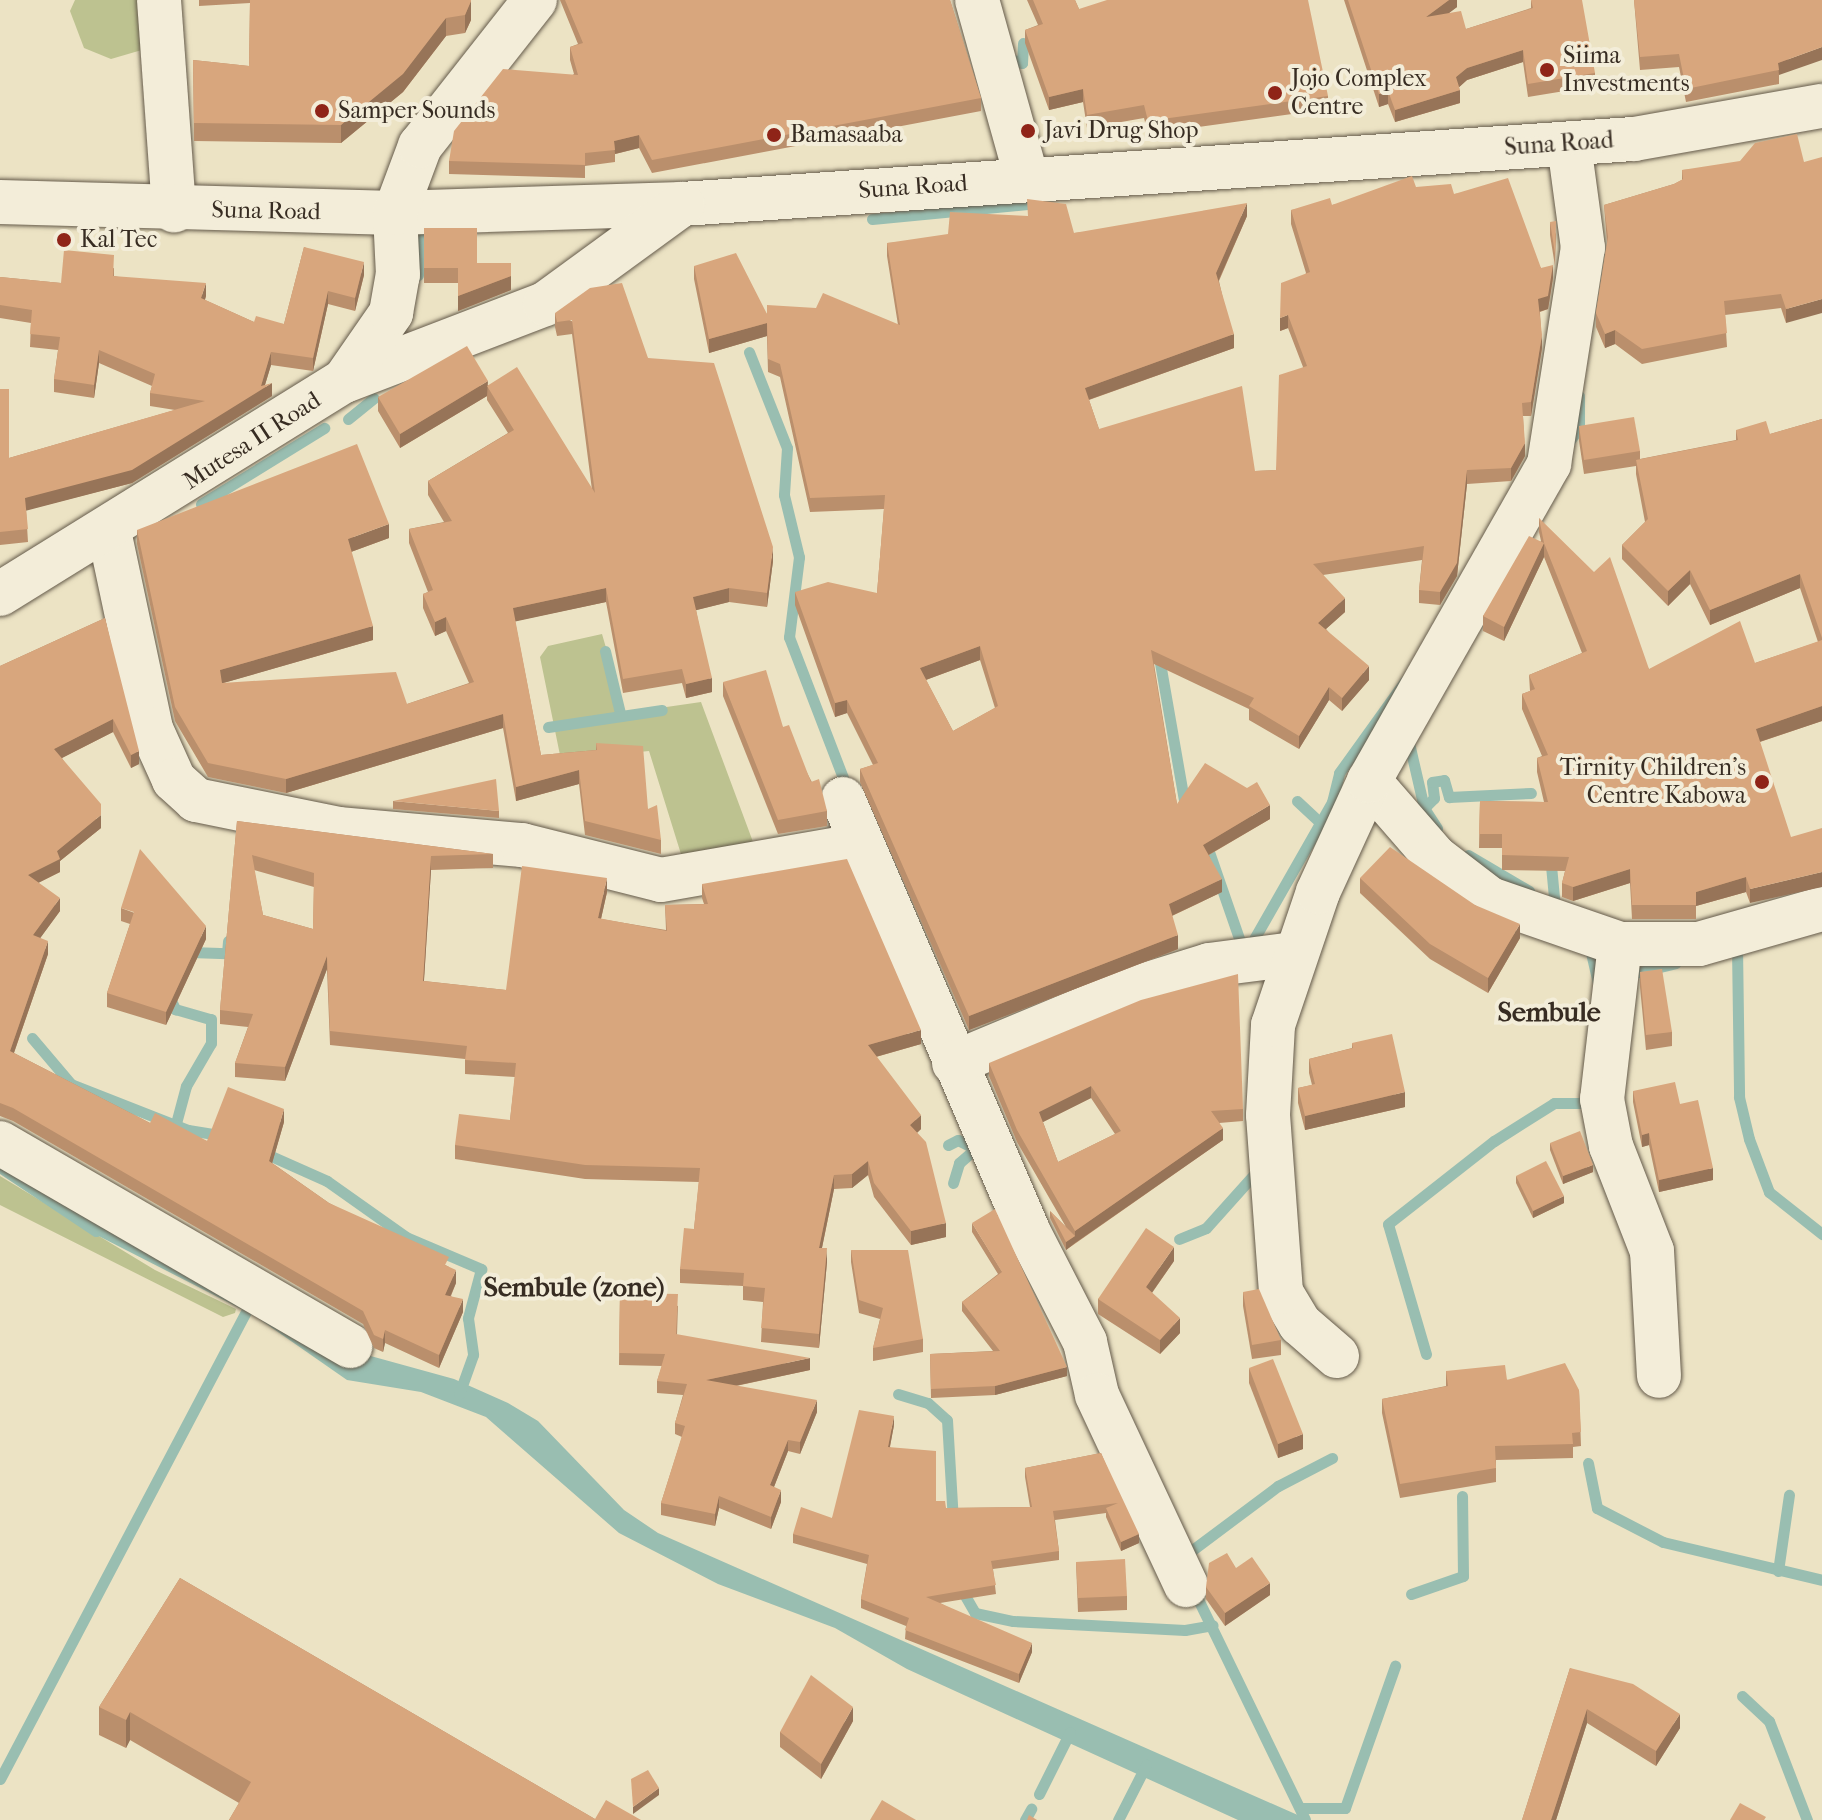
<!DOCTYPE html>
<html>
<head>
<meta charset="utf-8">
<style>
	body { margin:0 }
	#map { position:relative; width:1822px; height:1820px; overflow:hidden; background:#ece3c4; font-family:"IM FELL French Canon",serif }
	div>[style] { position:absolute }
	.green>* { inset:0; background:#bdc290 }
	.water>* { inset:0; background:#99beb1 }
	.stream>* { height:11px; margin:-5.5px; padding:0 5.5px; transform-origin:5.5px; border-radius:5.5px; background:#99beb1 }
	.roads { filter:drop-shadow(0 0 2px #645a4a) drop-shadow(0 0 2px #645a4a) }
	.minor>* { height:44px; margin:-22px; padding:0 22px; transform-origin:22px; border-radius:22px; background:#f3edd9 }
	.wall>* { inset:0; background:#ba8f6c }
	.shaded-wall>* { inset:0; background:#977458 }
	.building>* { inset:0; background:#d8a67d }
	.dots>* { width:22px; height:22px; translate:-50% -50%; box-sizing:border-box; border:4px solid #f3edd9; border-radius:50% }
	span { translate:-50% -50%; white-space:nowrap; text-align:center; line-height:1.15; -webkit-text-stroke:8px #f3edd9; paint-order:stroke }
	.poi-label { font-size:24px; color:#372c22 }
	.left { translate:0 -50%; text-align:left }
	.right { translate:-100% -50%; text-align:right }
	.street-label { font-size:24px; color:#372c22 }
	.quarter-label { font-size:28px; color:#372c22; font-weight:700 }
</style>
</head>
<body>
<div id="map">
	<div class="green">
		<div style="clip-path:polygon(75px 0,152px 0,152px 47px,111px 59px,84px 48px,70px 11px)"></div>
		<div style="clip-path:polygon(602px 634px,625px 713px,701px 702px,759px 858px,685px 867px,649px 751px,561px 760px,540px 657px,548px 646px)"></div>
		<div style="clip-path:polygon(0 1176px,155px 1270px,236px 1309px,235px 1313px,223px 1317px,0 1205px)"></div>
	</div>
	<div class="water">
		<div style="clip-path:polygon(94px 1208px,338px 1347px,454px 1379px,508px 1403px,538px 1421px,624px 1510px,658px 1533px,1309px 1820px,1238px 1820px,907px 1669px,835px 1628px,718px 1584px,619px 1533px,486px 1417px,421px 1392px,347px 1380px,255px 1316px,81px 1227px)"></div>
	</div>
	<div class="stream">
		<div style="left:1005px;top:57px;width:18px;rotate:19deg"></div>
		<div style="left:1022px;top:63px;width:20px;rotate:-87deg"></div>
		<div style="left:872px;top:219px;width:156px;rotate:-5.5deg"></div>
		<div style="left:418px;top:275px;width:39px;rotate:-86deg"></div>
		<div style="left:749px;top:352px;width:103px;rotate:68.4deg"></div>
		<div style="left:787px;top:448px;width:47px;rotate:93.7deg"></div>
		<div style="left:784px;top:495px;width:64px;rotate:76.4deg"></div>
		<div style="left:799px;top:557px;width:81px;rotate:97.1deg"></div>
		<div style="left:789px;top:637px;width:162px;rotate:69deg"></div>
		<div style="left:348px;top:419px;width:33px;rotate:-39deg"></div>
		<div style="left:1568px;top:443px;width:19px;rotate:-54deg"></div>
		<div style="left:1579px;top:428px;width:32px;rotate:-90deg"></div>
		<div style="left:201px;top:504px;width:145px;rotate:-31.7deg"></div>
		<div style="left:605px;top:651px;width:64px;rotate:76.4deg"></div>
		<div style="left:1159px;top:657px;width:157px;rotate:80.1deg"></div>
		<div style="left:548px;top:727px;width:115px;rotate:-8.5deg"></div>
		<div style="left:1409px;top:743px;width:67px;rotate:77deg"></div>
		<div style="left:1424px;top:808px;width:24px;rotate:57deg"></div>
		<div style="left:1297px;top:801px;width:33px;rotate:43deg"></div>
		<div style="left:1424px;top:808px;width:14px;rotate:-45deg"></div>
		<div style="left:1434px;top:798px;width:16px;rotate:-97deg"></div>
		<div style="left:1432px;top:782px;width:12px;rotate:-9deg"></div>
		<div style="left:1444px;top:780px;width:18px;rotate:74deg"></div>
		<div style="left:1449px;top:797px;width:82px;rotate:-2.8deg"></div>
		<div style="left:1206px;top:843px;width:104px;rotate:70.9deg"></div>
		<div style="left:1240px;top:941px;width:11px;rotate:27deg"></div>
		<div style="left:1250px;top:946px;width:166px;rotate:-60.3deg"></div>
		<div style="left:1332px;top:802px;width:30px;rotate:-76deg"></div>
		<div style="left:1339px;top:773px;width:113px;rotate:-54.3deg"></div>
		<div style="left:1468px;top:855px;width:71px;rotate:30.5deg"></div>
		<div style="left:1550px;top:855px;width:53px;rotate:84.6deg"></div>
		<div style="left:1589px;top:944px;width:39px;rotate:77deg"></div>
		<div style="left:1737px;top:947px;width:150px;rotate:89.2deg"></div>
		<div style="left:1739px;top:1097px;width:43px;rotate:76.6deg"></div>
		<div style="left:1749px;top:1139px;width:57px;rotate:69.3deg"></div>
		<div style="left:1769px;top:1192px;width:68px;rotate:38.4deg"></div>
		<div style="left:190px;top:952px;width:37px;rotate:2deg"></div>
		<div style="left:227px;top:953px;width:12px;rotate:-85deg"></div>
		<div style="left:1627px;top:975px;width:50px;rotate:-13.8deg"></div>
		<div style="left:168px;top:994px;width:17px;rotate:65deg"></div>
		<div style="left:175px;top:1009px;width:37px;rotate:16deg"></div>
		<div style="left:211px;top:1019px;width:24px;rotate:90deg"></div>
		<div style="left:211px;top:1043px;width:50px;rotate:120.2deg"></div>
		<div style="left:186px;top:1086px;width:39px;rotate:105deg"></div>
		<div style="left:32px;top:1038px;width:60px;rotate:49.7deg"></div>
		<div style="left:71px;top:1084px;width:126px;rotate:21.5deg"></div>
		<div style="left:188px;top:1130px;width:36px;rotate:9deg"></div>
		<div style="left:948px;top:1145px;width:11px;rotate:-27deg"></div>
		<div style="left:958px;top:1140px;width:20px;rotate:27deg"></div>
		<div style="left:262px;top:1152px;width:71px;rotate:24deg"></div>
		<div style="left:327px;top:1181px;width:97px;rotate:35.3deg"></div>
		<div style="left:406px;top:1237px;width:82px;rotate:23.1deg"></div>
		<div style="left:481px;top:1269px;width:51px;rotate:104.9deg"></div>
		<div style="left:468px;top:1318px;width:37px;rotate:82deg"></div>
		<div style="left:473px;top:1355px;width:41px;rotate:109.7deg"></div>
		<div style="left:1px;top:1168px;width:114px;rotate:33.6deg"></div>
		<div style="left:953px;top:1183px;width:21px;rotate:-73deg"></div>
		<div style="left:959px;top:1163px;width:28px;rotate:-41deg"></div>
		<div style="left:1179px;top:1239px;width:29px;rotate:-22deg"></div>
		<div style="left:1206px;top:1228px;width:78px;rotate:-48.1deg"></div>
		<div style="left:1426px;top:1354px;width:135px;rotate:-106.3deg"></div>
		<div style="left:1388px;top:1224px;width:135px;rotate:-38.1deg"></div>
		<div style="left:1494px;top:1141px;width:71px;rotate:-32.3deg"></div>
		<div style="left:1554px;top:1103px;width:29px"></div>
		<div style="left:1583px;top:1103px;width:9px;rotate:-72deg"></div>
		<div style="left:898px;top:1394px;width:31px;rotate:17deg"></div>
		<div style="left:928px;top:1403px;width:25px;rotate:42deg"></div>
		<div style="left:947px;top:1420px;width:102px;rotate:86.6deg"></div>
		<div style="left:1588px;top:1463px;width:46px;rotate:78.7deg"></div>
		<div style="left:1597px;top:1508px;width:74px;rotate:27.3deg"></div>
		<div style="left:1663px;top:1542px;width:163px;rotate:13.4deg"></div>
		<div style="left:1183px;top:1557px;width:119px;rotate:-36.8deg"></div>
		<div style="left:1278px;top:1486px;width:61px;rotate:-27.4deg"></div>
		<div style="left:1778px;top:1571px;width:77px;rotate:-81.8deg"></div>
		<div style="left:960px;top:1587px;width:30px;rotate:60deg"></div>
		<div style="left:975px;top:1613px;width:39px;rotate:12deg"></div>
		<div style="left:1013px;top:1621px;width:172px;rotate:3deg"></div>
		<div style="left:1185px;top:1630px;width:28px;rotate:-10deg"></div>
		<div style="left:1194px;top:1591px;width:254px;rotate:64.1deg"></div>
		<div style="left:1411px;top:1594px;width:55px;rotate:-19.1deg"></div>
		<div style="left:1463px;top:1576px;width:80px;rotate:-90.7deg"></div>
		<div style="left:1742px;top:1696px;width:37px;rotate:43deg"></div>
		<div style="left:1769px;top:1721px;width:106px;rotate:69deg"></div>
		<div style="left:0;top:1779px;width:537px;rotate:-62.24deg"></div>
		<div style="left:1039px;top:1794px;width:69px;rotate:-63.4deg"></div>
		<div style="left:1303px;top:1808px;width:42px"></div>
		<div style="left:1345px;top:1808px;width:151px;rotate:-70.6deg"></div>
		<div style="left:1025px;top:1820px;width:13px;rotate:-61deg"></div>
		<div style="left:1118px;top:1820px;width:62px;rotate:-63deg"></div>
	</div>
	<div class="roads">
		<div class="minor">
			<div style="left:159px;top:0;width:211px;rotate:85.9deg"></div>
			<div style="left:977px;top:0;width:186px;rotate:74.4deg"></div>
			<div style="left:0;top:202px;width:395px;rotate:1.6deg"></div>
			<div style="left:395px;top:213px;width:287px;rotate:-1.8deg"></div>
			<div style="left:682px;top:204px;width:954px;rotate:-3.91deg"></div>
			<div style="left:1634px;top:139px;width:191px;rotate:-10deg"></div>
			<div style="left:347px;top:380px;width:212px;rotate:-21deg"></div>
			<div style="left:545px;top:304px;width:170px;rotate:-36.1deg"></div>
			<div style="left:109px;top:531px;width:202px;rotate:78deg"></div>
			<div style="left:151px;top:729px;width:56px;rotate:65.7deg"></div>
			<div style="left:174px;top:780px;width:30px;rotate:42deg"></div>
			<div style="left:196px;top:800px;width:145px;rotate:11.5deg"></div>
			<div style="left:338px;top:829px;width:185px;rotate:5deg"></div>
			<div style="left:522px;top:845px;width:143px;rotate:14.1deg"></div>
			<div style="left:661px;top:880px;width:204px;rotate:-9.9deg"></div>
			<div style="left:0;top:594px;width:405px;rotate:-31.8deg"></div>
			<div style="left:344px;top:381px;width:83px;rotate:-55.3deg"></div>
			<div style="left:391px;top:313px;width:39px;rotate:-80deg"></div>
			<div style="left:398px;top:275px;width:62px;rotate:-92.8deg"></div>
			<div style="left:395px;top:213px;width:72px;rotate:-69.5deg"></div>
			<div style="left:420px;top:146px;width:186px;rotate:-51.8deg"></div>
			<div style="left:1369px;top:781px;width:101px;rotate:49deg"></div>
			<div style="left:1435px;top:857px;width:69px;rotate:37.4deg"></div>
			<div style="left:1490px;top:899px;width:138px;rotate:19.1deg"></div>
			<div style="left:1620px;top:944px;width:79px"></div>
			<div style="left:1699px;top:944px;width:128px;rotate:-15.9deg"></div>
			<div style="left:843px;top:799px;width:470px;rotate:66.8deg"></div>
			<div style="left:1028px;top:1231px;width:125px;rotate:62.8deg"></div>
			<div style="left:1085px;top:1342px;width:54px;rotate:77.2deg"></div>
			<div style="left:1097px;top:1395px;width:210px;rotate:64.9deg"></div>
			<div style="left:1620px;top:944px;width:156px;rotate:96.6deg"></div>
			<div style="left:1602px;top:1099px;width:48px;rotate:79.2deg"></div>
			<div style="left:1611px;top:1146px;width:113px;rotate:68.7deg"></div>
			<div style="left:1652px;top:1251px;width:125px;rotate:86.8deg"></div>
			<div style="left:954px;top:1063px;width:193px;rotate:-22.6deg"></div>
			<div style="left:1132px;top:989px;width:81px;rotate:-17.3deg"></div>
			<div style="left:1209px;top:965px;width:87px;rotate:-7.3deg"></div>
			<div style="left:0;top:1143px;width:405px;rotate:30.1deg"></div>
			<div style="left:1337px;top:1356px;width:49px;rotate:-139.1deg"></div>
			<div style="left:1300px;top:1324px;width:37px;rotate:-121deg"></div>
			<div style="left:1281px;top:1292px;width:177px;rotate:-94.2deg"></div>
			<div style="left:1268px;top:1115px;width:90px;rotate:-86.8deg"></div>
			<div style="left:1273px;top:1025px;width:140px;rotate:-71.3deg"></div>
			<div style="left:1318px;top:892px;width:122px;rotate:-65.3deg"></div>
			<div style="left:1369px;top:781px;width:365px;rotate:-60.4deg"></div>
			<div style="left:1549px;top:464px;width:219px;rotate:-81.1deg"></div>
			<div style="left:1583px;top:248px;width:104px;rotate:-97.7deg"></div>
		</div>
	</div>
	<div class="wall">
		<div style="clip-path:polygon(199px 0,471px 0,471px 20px,465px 33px,446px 36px,403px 92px,341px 143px,194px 141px,193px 60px,249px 66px,250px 3px,199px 6px)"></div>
		<div style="clip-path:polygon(560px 0,950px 0,981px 98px,981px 111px,652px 173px,639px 148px,615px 154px,615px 162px,585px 166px,585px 178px,449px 174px,449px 161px,574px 74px,570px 60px,570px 47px,578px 44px)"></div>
		<div style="clip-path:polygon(1027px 0,1075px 0,1079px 9px,1328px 96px,1328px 109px,1148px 134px,1144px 118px,1087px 128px,1083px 102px,1049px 110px,1025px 43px,1025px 30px,1038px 25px)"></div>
		<div style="clip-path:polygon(1344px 0,1457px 0,1457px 7px,1449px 13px,1466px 29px,1531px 8px,1531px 0,1595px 73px,1595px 86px,1528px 97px,1523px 62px,1467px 80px,1459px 87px,1460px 103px,1395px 122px,1388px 104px,1379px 107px)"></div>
		<div style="clip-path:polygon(1634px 0,1822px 0,1779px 75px,1779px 84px,1686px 102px,1679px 67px,1640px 70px)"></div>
		<div style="clip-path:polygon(1804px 162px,1786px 323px,1781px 308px,1725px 315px,1727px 347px,1642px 364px,1615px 344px,1605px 348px,1596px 327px,1596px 313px,1607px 243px,1604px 205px,1674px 184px,1682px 180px,1682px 170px)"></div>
		<div style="clip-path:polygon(evenodd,1416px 187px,1454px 194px,1553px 278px,1548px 309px,1540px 312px,1542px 348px,1531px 416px,1523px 416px,1525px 456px,1511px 481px,1467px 484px,1457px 576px,1440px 605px,1419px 603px,1419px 590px,1422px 560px,1323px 575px,1345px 612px,1326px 629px,1369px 680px,1342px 711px,1329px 700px,1299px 749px,1249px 720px,1249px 709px,1154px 664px,1177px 804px,1270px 819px,1209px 855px,1222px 892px,1172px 916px,1178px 949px,969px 1030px,860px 782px,860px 769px,873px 765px,847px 713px,835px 717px,795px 605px,795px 592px,877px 593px,884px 509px,810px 512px,780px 377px,768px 372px,767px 336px,709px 353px,694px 279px,694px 266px,767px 314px,898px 325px,887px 256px,887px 243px,1074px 233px,1247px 216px,1219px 281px,1234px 348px,1089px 400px,1099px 429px,1255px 471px,1276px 470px,1303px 367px,1288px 328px,1280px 331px,1306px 273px,1291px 224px,1291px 210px,1332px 205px,1416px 187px,980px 660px,995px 708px,953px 731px,926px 680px,980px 660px)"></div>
		<div style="clip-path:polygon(1550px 222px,1556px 234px,1555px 266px,1550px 235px)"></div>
		<div style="clip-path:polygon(424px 228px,477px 263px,511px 263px,511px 290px,458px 311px,458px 283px,424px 283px)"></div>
		<div style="clip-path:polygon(304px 247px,364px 275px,355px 311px,328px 304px,313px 371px,271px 365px,265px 385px,272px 396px,132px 483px,26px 510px,28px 542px,0 545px,0 389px,9px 458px,175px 410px,150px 406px,150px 393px,152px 386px,99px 363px,94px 398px,54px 392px,54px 379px,58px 350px,30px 347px,31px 323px,0 318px,0 277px,61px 283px,114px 268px,114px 276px,206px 296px,205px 300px,254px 322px,284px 324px)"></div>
		<div style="clip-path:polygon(555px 313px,648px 358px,773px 561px,767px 607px,729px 602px,696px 610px,712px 692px,686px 698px,682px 683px,623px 693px,606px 602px,515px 621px,541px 755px,596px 750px,596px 743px,648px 809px,661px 840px,661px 854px,585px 835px,579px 784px,516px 801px,503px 728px,286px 793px,208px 777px,175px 721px,137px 544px,137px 530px,389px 538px,351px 552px,373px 640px,223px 683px,407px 704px,469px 683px,446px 631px,435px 636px,423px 608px,423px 594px,428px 592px,409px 543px,409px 529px,444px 522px,428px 495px,428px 481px,508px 433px,487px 400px,487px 396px,400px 448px,378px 411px,378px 397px,488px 385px,592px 490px,572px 334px,557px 336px,555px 327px)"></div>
		<div style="clip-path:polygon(1822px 419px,1822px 721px,1760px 742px,1750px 903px,1746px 892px,1696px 906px,1696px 919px,1632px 919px,1630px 883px,1573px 901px,1562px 897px,1562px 883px,1565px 871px,1502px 870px,1502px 848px,1479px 848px,1480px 801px,1544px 802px,1537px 772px,1537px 758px,1542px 756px,1522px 709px,1522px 694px,1530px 691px,1529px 675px,1582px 653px,1544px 557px,1504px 641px,1483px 631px,1483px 616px,1541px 541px,1539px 532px,1539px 518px,1649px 669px,1755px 663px,1818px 642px,1800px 588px,1710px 625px,1690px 584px,1668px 606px,1622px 559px,1622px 545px,1645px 522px,1636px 474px,1636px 466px,1584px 474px,1579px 441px,1579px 426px,1640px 451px,1640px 459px,1736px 440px,1736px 430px,1770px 434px)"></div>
		<div style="clip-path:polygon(105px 618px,139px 764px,131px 768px,113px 732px,62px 758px,101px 828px,60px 861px,60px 872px,38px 883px,60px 911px,40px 938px,48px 954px,14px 1053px,150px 1123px,207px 1141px,284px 1122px,272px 1163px,329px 1203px,449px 1267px,456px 1283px,451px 1296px,463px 1312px,439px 1368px,385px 1343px,383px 1352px,374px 1348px,363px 1324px,13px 1121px,0 1116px,0 666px)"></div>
		<div style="clip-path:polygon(723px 682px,783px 727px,827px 811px,827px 826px,778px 834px,723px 696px)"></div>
		<div style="clip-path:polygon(393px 801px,499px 811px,499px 818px,393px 809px)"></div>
		<div style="clip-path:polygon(evenodd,237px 821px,493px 854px,493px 868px,431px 870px,424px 981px,506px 990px,607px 892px,601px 919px,666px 930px,665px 905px,704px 904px,702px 898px,702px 884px,921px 1044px,876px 1057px,921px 1129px,917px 1133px,946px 1237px,911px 1245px,874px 1197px,868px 1175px,852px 1188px,834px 1189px,822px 1248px,827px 1262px,819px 1348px,761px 1342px,763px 1302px,743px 1300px,743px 1286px,680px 1283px,680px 1269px,694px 1229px,699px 1182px,585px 1179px,455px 1159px,455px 1145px,510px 1120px,515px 1077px,465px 1074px,465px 1059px,330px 1045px,327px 969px,285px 1081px,235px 1077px,235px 1063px,248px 1027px,220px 1024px,220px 1010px,237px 821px,254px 870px,314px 887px,313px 929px,263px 915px,254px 870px)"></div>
		<div style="clip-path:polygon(1360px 878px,1475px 905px,1520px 938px,1488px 993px,1430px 959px,1360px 893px)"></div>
		<div style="clip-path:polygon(121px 908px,206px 939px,166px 1025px,107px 1007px,107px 993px,130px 924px,121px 921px)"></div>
		<div style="clip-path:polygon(1640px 972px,1672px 1032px,1672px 1046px,1646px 1050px,1640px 987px)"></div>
		<div style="clip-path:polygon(1352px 1043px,1405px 1107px,1305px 1130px,1298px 1103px,1298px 1088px,1312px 1085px,1309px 1073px,1309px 1059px,1352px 1048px)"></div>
		<div style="clip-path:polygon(evenodd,989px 1063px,1243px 1109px,1243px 1121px,1219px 1123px,1223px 1140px,1066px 1250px,1050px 1218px,1050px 1211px,1066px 1227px,1017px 1142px,989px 1076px,989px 1063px,1091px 1098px,1115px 1134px,1058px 1162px,1043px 1122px,1091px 1098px)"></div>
		<div style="clip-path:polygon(1633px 1091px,1680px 1104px,1713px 1180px,1659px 1192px,1649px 1145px,1642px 1147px,1633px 1102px)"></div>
		<div style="clip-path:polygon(1550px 1143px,1593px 1172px,1563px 1184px,1550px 1150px)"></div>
		<div style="clip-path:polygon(1516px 1176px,1564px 1203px,1533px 1218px,1516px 1183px)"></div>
		<div style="clip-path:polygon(972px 1223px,1067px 1376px,995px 1395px,931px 1398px,930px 1354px,993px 1351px,962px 1311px,962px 1302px,998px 1274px,972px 1232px)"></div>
		<div style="clip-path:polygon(851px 1250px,923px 1339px,923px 1352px,873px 1361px,873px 1348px,880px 1319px,859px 1313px,851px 1262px)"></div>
		<div style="clip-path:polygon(1174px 1261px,1152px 1293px,1180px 1333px,1160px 1354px,1098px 1314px,1098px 1299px)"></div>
		<div style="clip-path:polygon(1243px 1292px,1281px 1340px,1281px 1355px,1252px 1359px,1243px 1306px)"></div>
		<div style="clip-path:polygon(620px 1293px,678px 1306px,677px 1335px,810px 1370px,736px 1386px,817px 1412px,800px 1454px,788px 1451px,774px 1487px,781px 1502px,771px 1529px,719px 1508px,715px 1526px,661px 1515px,661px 1503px,682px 1437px,675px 1434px,675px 1423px,683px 1395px,657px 1393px,657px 1381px,662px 1366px,619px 1365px)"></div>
		<div style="clip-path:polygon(1249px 1368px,1303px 1449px,1278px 1458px,1249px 1383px)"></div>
		<div style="clip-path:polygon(1446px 1371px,1579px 1390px,1581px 1446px,1573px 1447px,1573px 1458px,1496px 1460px,1496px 1482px,1400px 1498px,1382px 1413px,1382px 1399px,1446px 1386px)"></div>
		<div style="clip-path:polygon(894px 1425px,890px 1447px,936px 1501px,946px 1508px,1030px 1507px,1025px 1477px,1025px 1468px,1101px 1453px,1139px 1543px,1121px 1551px,1106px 1517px,1106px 1513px,1055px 1520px,1059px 1551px,1059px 1560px,993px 1569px,996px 1594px,940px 1603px,1032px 1652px,1019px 1683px,905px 1639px,906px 1626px,861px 1608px,861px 1599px,867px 1564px,793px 1543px,793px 1534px,832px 1518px)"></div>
		<div style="clip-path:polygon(1076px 1562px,1127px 1596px,1127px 1610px,1078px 1612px)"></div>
		<div style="clip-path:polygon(1236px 1568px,1270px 1595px,1225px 1626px,1206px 1599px,1206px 1587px)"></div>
		<div style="clip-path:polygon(180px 1578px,595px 1819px,641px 1820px,229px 1820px,239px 1803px,130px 1740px,126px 1748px,99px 1735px,99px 1707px)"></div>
		<div style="clip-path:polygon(1570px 1668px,1680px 1728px,1656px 1766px,1587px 1723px,1556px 1820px,1522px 1820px)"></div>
		<div style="clip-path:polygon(853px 1721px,821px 1779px,780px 1747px,780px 1732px)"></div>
	</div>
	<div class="shaded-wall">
		<div style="clip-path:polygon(1449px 0,1457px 0,1457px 7px,1426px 30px,1426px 17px)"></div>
		<div style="clip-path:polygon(471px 1px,471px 20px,465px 33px,465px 15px)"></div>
		<div style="clip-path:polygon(446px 18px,446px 36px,403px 92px,341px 143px,341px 125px)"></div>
		<div style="clip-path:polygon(1822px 47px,1822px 60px,1779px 75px,1778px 63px)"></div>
		<div style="clip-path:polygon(1523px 50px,1523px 62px,1467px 80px,1456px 90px,1456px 77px,1467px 68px)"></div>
		<div style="clip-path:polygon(1083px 89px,1083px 102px,1049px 110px,1049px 97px)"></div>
		<div style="clip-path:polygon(1460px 90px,1460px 103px,1395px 122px,1395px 110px)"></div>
		<div style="clip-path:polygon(1388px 91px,1388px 104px,1379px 107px,1379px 94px)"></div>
		<div style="clip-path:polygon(639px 135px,639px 148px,615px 154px,614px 141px)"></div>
		<div style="clip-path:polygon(1247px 203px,1247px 216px,1216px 286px,1216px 273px)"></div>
		<div style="clip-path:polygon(364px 262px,364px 275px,355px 311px,355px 298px)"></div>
		<div style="clip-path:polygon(1553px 265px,1553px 278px,1548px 309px,1538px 312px,1538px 299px)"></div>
		<div style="clip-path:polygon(511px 276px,511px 290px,458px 311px,458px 296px)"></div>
		<div style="clip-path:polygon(206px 283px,206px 296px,201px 311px,201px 298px)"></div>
		<div style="clip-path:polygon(328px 291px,328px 304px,313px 371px,313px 358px)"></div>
		<div style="clip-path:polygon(1822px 299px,1822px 313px,1786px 323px,1786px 309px)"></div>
		<div style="clip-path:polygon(1288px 315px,1288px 328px,1280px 331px,1280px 318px)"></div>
		<div style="clip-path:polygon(767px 323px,767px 336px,709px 353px,709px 339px)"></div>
		<div style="clip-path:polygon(1615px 330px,1615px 344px,1605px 348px,1605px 334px)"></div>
		<div style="clip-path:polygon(1234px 334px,1234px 348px,1085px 401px,1085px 388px)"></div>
		<div style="clip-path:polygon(1542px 335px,1542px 348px,1531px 416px,1531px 402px)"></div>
		<div style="clip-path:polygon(99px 350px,99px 363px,94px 398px,94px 385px)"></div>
		<div style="clip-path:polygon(271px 352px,271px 365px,264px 388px,272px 383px,272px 396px,132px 483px,25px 511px,25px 498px,261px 386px)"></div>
		<div style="clip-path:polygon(488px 381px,487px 396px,400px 448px,400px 434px)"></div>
		<div style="clip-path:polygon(1525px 443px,1525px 456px,1511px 481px,1511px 468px)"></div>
		<div style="clip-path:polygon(1467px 470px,1467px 484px,1457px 576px,1440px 605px,1440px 592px)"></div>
		<div style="clip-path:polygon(389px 524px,389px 538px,348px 553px,348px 539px)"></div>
		<div style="clip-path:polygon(1544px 543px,1544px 557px,1504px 641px,1504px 627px)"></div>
		<div style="clip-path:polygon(773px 547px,773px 561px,767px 607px,767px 593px)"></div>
		<div style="clip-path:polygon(1690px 570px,1690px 584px,1668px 606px,1668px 591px)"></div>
		<div style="clip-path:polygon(1800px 574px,1800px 588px,1710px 625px,1710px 610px)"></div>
		<div style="clip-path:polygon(606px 588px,606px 602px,513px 622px,513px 608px)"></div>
		<div style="clip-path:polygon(729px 588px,729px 602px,693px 611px,693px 597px)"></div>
		<div style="clip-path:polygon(1345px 598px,1345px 612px,1318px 636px,1318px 623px)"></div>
		<div style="clip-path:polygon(446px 617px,446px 631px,435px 636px,435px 622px)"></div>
		<div style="clip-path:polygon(373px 626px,373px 640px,220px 684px,220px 670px)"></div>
		<div style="clip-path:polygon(980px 646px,980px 660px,920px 682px,920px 668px)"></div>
		<div style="clip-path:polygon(1369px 666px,1369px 680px,1342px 711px,1342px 698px)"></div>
		<div style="clip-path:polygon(712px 678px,712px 692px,686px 698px,686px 684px)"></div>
		<div style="clip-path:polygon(1329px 687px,1329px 700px,1299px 749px,1299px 736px)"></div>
		<div style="clip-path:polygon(847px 700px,847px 713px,835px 717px,835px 703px)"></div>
		<div style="clip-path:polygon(1822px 706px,1822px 721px,1756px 743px,1756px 729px)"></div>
		<div style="clip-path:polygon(503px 714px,503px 728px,286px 793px,286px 779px)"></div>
		<div style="clip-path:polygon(113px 719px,113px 732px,54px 762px,54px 749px)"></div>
		<div style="clip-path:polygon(139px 751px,139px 764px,131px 768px,131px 755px)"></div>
		<div style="clip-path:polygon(579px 770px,579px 784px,516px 801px,516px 787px)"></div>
		<div style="clip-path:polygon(1270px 805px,1270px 819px,1203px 858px,1203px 845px)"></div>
		<div style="clip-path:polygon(101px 815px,101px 828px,60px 861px,60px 872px,28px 888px,28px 875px)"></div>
		<div style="clip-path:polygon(431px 856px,431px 870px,423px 995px,423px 981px)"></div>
		<div style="clip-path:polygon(1630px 869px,1630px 883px,1573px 901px,1573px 887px)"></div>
		<div style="clip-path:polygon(1822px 872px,1822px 887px,1750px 903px,1750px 889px)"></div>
		<div style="clip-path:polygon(1746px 877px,1746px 892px,1696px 906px,1696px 919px,1696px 892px)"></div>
		<div style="clip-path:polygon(607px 878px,607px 892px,598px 932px,598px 918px)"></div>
		<div style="clip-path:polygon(1222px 879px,1222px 892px,1169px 917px,1169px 904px)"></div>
		<div style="clip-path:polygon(60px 898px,60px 911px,33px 948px,33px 935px)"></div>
		<div style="clip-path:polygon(1520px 924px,1520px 938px,1488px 993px,1488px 978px)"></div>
		<div style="clip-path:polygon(206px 926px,206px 939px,166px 1025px,166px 1012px)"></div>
		<div style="clip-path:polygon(1178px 935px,1178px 949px,969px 1030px,969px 1016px)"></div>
		<div style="clip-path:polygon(48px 941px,48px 954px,10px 1064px,10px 1051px)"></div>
		<div style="clip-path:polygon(327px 956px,327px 969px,285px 1081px,285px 1067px)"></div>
		<div style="clip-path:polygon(921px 1030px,921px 1044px,868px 1059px,868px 1045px)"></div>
		<div style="clip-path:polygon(1091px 1086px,1091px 1098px,1039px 1124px,1039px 1112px)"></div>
		<div style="clip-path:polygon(1405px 1092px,1405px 1107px,1305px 1130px,1305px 1116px)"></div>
		<div style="clip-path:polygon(284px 1109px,284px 1122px,269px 1174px,269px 1161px)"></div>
		<div style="clip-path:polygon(921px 1115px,921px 1129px,910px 1139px,910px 1125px)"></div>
		<div style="clip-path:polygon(1223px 1128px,1223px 1140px,1075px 1243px,1075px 1231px)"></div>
		<div style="clip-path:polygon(1649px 1133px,1649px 1145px,1642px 1147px,1642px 1135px)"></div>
		<div style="clip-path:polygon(868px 1161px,868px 1175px,852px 1188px,852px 1174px)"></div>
		<div style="clip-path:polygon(1593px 1165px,1593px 1172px,1563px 1184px,1563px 1176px)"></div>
		<div style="clip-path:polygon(1713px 1168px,1713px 1180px,1659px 1192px,1659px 1180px)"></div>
		<div style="clip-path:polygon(834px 1175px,834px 1189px,819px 1262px,819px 1248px)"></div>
		<div style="clip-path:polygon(1564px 1196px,1564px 1203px,1533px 1218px,1533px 1211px)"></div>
		<div style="clip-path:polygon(946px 1223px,946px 1237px,911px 1245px,911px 1231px)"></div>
		<div style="clip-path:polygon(1075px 1236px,1075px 1243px,1066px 1250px,1066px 1242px)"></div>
		<div style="clip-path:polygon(1174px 1247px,1174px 1261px,1146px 1301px,1146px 1287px)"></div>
		<div style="clip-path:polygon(827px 1248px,827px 1262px,819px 1348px,819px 1334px)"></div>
		<div style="clip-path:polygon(456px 1270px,456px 1283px,445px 1308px,445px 1295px)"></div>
		<div style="clip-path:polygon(463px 1299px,463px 1312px,439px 1368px,439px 1355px)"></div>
		<div style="clip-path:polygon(1180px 1318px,1180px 1333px,1160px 1354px,1160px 1340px)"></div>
		<div style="clip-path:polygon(385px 1330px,385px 1343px,383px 1352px,383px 1339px)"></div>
		<div style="clip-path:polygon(810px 1358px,810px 1370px,706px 1392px,706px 1380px)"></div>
		<div style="clip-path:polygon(1067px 1367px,1067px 1376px,995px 1395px,995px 1386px)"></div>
		<div style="clip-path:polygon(817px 1400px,817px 1412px,800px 1454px,800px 1442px)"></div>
		<div style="clip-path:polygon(894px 1416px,894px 1425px,888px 1456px,888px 1447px)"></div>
		<div style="clip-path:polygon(1303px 1434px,1303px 1449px,1278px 1458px,1278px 1444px)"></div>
		<div style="clip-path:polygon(788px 1440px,788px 1451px,770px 1497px,770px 1485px)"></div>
		<div style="clip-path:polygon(781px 1490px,781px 1502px,771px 1529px,771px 1517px)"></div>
		<div style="clip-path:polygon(719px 1496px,719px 1508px,715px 1526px,715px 1514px)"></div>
		<div style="clip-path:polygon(1139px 1534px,1139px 1543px,1121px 1551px,1121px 1542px)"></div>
		<div style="clip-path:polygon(1270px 1583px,1270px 1595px,1225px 1626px,1225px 1613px)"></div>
		<div style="clip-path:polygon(1032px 1643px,1032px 1652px,1019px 1683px,1019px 1674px)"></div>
		<div style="clip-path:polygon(853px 1707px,853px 1721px,821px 1779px,821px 1764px)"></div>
		<div style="clip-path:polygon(1587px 1709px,1587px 1723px,1556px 1820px,1551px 1820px)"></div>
		<div style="clip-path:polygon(130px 1712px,130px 1740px,126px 1748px,126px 1720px)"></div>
		<div style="clip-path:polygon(1680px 1714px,1680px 1728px,1656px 1766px,1656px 1751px)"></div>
		<div style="clip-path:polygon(659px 1788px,659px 1795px,633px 1814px,633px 1807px)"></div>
	</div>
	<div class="building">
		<div style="clip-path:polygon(250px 0,471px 0,471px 1px,465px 15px,446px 18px,403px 74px,341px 125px,194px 123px,193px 60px,249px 66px)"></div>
		<div style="clip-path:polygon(565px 0,950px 0,981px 98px,652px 160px,639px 135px,614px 141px,615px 150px,585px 153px,585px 165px,449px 161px,454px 131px,503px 69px,578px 75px,570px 47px,583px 43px)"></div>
		<div style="clip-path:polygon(1033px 0,1075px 0,1079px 9px,1107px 0,1308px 0,1328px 96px,1148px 121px,1144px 105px,1087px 115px,1083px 89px,1049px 97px,1025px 30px,1043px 24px)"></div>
		<div style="clip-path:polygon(1348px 0,1449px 0,1426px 17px,1461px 11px,1466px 29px,1533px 8px,1531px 0,1582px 0,1595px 73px,1528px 84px,1523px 50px,1467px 68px,1456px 77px,1460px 90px,1395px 110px,1388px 91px,1379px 94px)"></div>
		<div style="clip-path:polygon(1634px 0,1822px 0,1822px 47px,1778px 63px,1779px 70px,1686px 89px,1679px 54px,1640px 57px)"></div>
		<div style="clip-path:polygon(1797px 134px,1804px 162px,1822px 157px,1822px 299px,1786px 309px,1781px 294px,1724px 301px,1727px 333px,1642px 349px,1615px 330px,1605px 334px,1596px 313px,1608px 237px,1604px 205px,1674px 184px,1683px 179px,1682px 170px,1740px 161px,1755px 143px)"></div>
		<div style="clip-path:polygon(evenodd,1412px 176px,1416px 187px,1451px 184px,1454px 194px,1508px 178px,1541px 268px,1553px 265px,1548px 296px,1538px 299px,1542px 335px,1531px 402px,1522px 403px,1525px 443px,1511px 468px,1467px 470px,1457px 563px,1440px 592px,1419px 590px,1424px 546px,1313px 564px,1345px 598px,1318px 623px,1369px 666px,1342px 698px,1329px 687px,1299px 736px,1249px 706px,1254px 698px,1151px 650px,1177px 804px,1205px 763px,1247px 788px,1257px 782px,1270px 805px,1203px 845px,1222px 879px,1169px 904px,1178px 935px,969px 1016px,860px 769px,878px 763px,847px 700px,835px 703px,795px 592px,828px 582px,877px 593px,885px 495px,810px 498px,780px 364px,768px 359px,767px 323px,709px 339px,694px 266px,736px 253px,767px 314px,767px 305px,816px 308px,823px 293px,900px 325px,887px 243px,948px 234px,950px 212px,1028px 216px,1027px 199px,1066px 204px,1074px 233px,1247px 203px,1216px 273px,1234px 334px,1085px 388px,1099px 429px,1242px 386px,1255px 471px,1276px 470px,1279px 375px,1307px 366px,1288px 315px,1280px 318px,1281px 283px,1310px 272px,1291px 210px,1330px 198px,1332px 205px,1412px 176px,980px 646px,998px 706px,953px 731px,920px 668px,980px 646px)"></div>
		<div style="clip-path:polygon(1556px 221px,1555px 254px,1550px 222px)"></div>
		<div style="clip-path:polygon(424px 228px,477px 228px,477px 263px,511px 263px,511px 276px,458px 296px,458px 268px,424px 268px)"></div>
		<div style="clip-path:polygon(304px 247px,364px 262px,355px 298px,328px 291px,313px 358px,271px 352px,261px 386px,272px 383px,132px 470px,25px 498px,28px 529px,0 532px,0 389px,9px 389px,9px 458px,205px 401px,150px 393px,155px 374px,99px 350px,94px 385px,54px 379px,60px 337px,30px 334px,32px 310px,0 305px,0 277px,61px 283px,64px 250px,114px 255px,113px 276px,206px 283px,201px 298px,254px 322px,256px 316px,284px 324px)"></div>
		<div style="clip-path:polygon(622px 283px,648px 358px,714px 363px,773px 547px,767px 593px,729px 588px,693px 597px,712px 678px,686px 684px,682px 669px,623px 679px,606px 588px,513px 608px,541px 755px,597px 750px,596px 743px,643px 746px,648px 809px,657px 805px,661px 840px,585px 821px,579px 770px,516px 787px,503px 714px,286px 779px,208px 763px,175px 707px,137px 530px,357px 444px,389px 524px,348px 539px,373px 626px,220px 670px,222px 683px,396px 672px,407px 704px,474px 682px,446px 617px,435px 622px,423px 594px,433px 590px,409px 529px,452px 521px,428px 481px,514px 430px,487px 386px,517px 367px,595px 493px,572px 320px,557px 322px,555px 313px,590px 288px)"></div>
		<div style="clip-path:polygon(467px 346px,488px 381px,400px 434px,378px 397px)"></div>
		<div style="clip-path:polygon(1634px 417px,1640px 451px,1584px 460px,1579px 426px)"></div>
		<div style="clip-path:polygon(1822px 419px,1822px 638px,1800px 574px,1710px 610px,1690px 570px,1668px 591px,1622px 545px,1648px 519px,1636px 460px,1738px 440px,1736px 430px,1766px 421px,1770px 434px)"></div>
		<div style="clip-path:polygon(1539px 518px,1594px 572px,1610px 557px,1649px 669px,1740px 621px,1755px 663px,1822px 640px,1822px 706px,1756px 729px,1791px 837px,1822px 828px,1822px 872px,1750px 889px,1746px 877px,1696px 892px,1696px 905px,1632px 905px,1630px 869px,1573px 887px,1562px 883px,1569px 857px,1502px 855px,1502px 834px,1479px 834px,1480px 801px,1548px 802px,1537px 758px,1548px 755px,1522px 694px,1535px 689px,1529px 675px,1587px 651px,1544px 543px,1504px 627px,1483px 616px,1529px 536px,1544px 543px)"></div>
		<div style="clip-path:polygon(105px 618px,139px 751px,131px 755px,113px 719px,54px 749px,101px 804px,101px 815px,57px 851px,60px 859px,28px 875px,60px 898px,33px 935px,48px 941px,10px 1051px,150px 1123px,155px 1113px,207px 1141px,228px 1087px,284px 1109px,269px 1161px,329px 1203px,449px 1257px,445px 1265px,456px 1270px,445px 1295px,463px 1299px,439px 1355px,385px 1330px,383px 1339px,374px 1335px,363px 1311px,13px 1108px,0 1103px,0 666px)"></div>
		<div style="clip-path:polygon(766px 670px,783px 727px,789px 725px,811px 782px,819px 779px,827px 811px,778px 820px,723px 682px)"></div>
		<div style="clip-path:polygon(496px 779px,499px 811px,393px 801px)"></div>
		<div style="clip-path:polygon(evenodd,237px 821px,493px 854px,431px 856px,423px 981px,506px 990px,522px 866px,607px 878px,598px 918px,667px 931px,665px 905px,708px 904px,702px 884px,847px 859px,921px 1030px,868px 1045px,921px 1115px,910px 1125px,926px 1142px,946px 1223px,911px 1231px,874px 1183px,868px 1161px,852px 1174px,834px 1175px,819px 1248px,827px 1248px,819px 1334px,761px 1328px,765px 1288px,743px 1286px,744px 1273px,680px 1269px,684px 1228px,694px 1229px,700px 1168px,585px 1165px,455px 1145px,459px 1114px,510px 1120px,516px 1063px,465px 1060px,467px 1046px,330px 1031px,327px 956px,285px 1067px,235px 1063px,253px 1014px,220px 1010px,237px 821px,252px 855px,314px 873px,313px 929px,263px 915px,252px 855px)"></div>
		<div style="clip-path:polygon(1390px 847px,1475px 905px,1520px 924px,1488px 978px,1430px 944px,1360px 878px)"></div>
		<div style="clip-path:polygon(140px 849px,206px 926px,166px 1012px,107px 993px,134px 912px,121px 908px)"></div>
		<div style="clip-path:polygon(1662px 969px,1672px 1032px,1646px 1035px,1640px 972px)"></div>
		<div style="clip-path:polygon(evenodd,1238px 974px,1243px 1109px,1211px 1111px,1223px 1128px,1075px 1231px,1017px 1130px,989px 1063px,1141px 1000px,1238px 974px,1091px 1086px,1121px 1131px,1058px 1162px,1039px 1112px,1091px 1086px)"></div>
		<div style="clip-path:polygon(1392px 1034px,1405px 1092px,1305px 1116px,1298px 1088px,1315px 1084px,1309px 1059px,1353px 1048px,1352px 1043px)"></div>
		<div style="clip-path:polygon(1675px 1082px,1680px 1104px,1698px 1100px,1713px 1168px,1659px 1180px,1649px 1133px,1642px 1135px,1633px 1091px)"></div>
		<div style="clip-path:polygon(1580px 1131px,1593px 1165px,1563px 1176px,1550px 1143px)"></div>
		<div style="clip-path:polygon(1546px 1161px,1564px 1196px,1533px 1211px,1516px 1176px)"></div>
		<div style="clip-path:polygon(995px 1209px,1067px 1367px,995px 1386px,931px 1389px,930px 1354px,1000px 1351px,962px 1302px,1002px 1272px,972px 1223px)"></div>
		<div style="clip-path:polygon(1050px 1211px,1075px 1236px,1066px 1242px)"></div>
		<div style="clip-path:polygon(1146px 1228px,1174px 1247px,1146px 1287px,1180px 1318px,1160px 1340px,1098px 1299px)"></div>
		<div style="clip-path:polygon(851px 1250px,908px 1250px,923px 1339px,873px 1348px,883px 1308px,859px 1300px)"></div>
		<div style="clip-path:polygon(1259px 1289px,1281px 1340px,1252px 1345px,1243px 1292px)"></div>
		<div style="clip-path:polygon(620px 1293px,678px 1294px,676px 1334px,810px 1358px,706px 1380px,817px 1400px,800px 1442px,788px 1440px,770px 1485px,781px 1490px,771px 1517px,719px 1496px,715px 1514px,661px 1503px,685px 1426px,675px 1423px,687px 1384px,657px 1381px,665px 1354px,619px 1353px)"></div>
		<div style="clip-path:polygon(1273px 1359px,1303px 1434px,1278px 1444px,1249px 1368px)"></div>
		<div style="clip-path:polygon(1565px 1363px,1579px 1390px,1581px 1432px,1572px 1433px,1573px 1444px,1495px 1446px,1496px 1468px,1400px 1484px,1382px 1399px,1448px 1386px,1446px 1371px,1505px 1365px,1507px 1380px)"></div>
		<div style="clip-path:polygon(859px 1410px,894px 1416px,888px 1447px,936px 1451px,936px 1501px,945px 1501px,946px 1508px,1032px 1507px,1025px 1468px,1101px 1453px,1139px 1534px,1121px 1542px,1106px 1508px,1118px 1503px,1053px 1511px,1059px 1551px,991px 1561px,996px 1585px,926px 1597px,1032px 1643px,1019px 1674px,905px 1630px,909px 1618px,861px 1599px,869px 1555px,793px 1534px,801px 1507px,832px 1518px)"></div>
		<div style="clip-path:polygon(1227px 1553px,1236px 1568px,1252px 1557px,1270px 1583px,1225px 1613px,1206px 1587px,1209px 1563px)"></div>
		<div style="clip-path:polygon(1125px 1559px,1127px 1596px,1078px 1598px,1076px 1562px)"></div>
		<div style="clip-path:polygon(180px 1578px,595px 1819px,606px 1800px,641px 1820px,229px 1820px,251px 1782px,130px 1712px,126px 1720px,99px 1707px)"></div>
		<div style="clip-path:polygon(1570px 1668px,1633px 1684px,1680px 1714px,1656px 1751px,1587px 1709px,1551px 1820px,1522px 1820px)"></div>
		<div style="clip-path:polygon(811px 1675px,853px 1707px,821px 1764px,780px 1732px)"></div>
		<div style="clip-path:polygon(648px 1770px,659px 1788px,633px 1807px,631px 1779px)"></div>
		<div style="clip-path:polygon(882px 1800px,916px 1820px,870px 1820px)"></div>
		<div style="clip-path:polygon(1740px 1803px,1766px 1817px,1764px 1820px,1730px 1820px)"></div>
		<div style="clip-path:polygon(1029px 1815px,1037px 1820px,1027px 1820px)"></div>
	</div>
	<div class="dots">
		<div style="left:1547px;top:70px;background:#8f2418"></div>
		<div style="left:1275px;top:93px;background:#8f2418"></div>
		<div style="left:322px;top:111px;background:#8f2418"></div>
		<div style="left:1028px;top:131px;background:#8f2418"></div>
		<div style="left:774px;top:135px;background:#8f2418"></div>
		<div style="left:64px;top:240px;background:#8f2418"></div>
		<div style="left:1762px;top:782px;background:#8f2418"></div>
	</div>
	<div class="poi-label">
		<span class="left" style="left:1563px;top:70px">Siima<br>Investments</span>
		<span class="left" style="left:1291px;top:93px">Jojo Complex<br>Centre</span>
		<span class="left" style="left:338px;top:111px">Samper Sounds</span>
		<span class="left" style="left:1044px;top:131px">Javi Drug Shop</span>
		<span class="left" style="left:790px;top:135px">Bamasaaba</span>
		<span class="left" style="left:80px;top:240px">Kal Tec</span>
		<span class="right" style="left:1746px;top:782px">Tirnity Children's<br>Centre Kabowa</span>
	</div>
	<div class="street-label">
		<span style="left:1559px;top:144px;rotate:-4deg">Suna Road</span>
		<span style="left:913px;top:187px;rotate:-4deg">Suna Road</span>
		<span style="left:266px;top:211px;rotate:1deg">Suna Road</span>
		<span style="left:252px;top:441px;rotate:-33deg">Mutesa II Road</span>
	</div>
	<div class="quarter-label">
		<span style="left:1549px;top:1012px">Sembule</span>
		<span style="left:574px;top:1287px">Sembule (zone)</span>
	</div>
</div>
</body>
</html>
